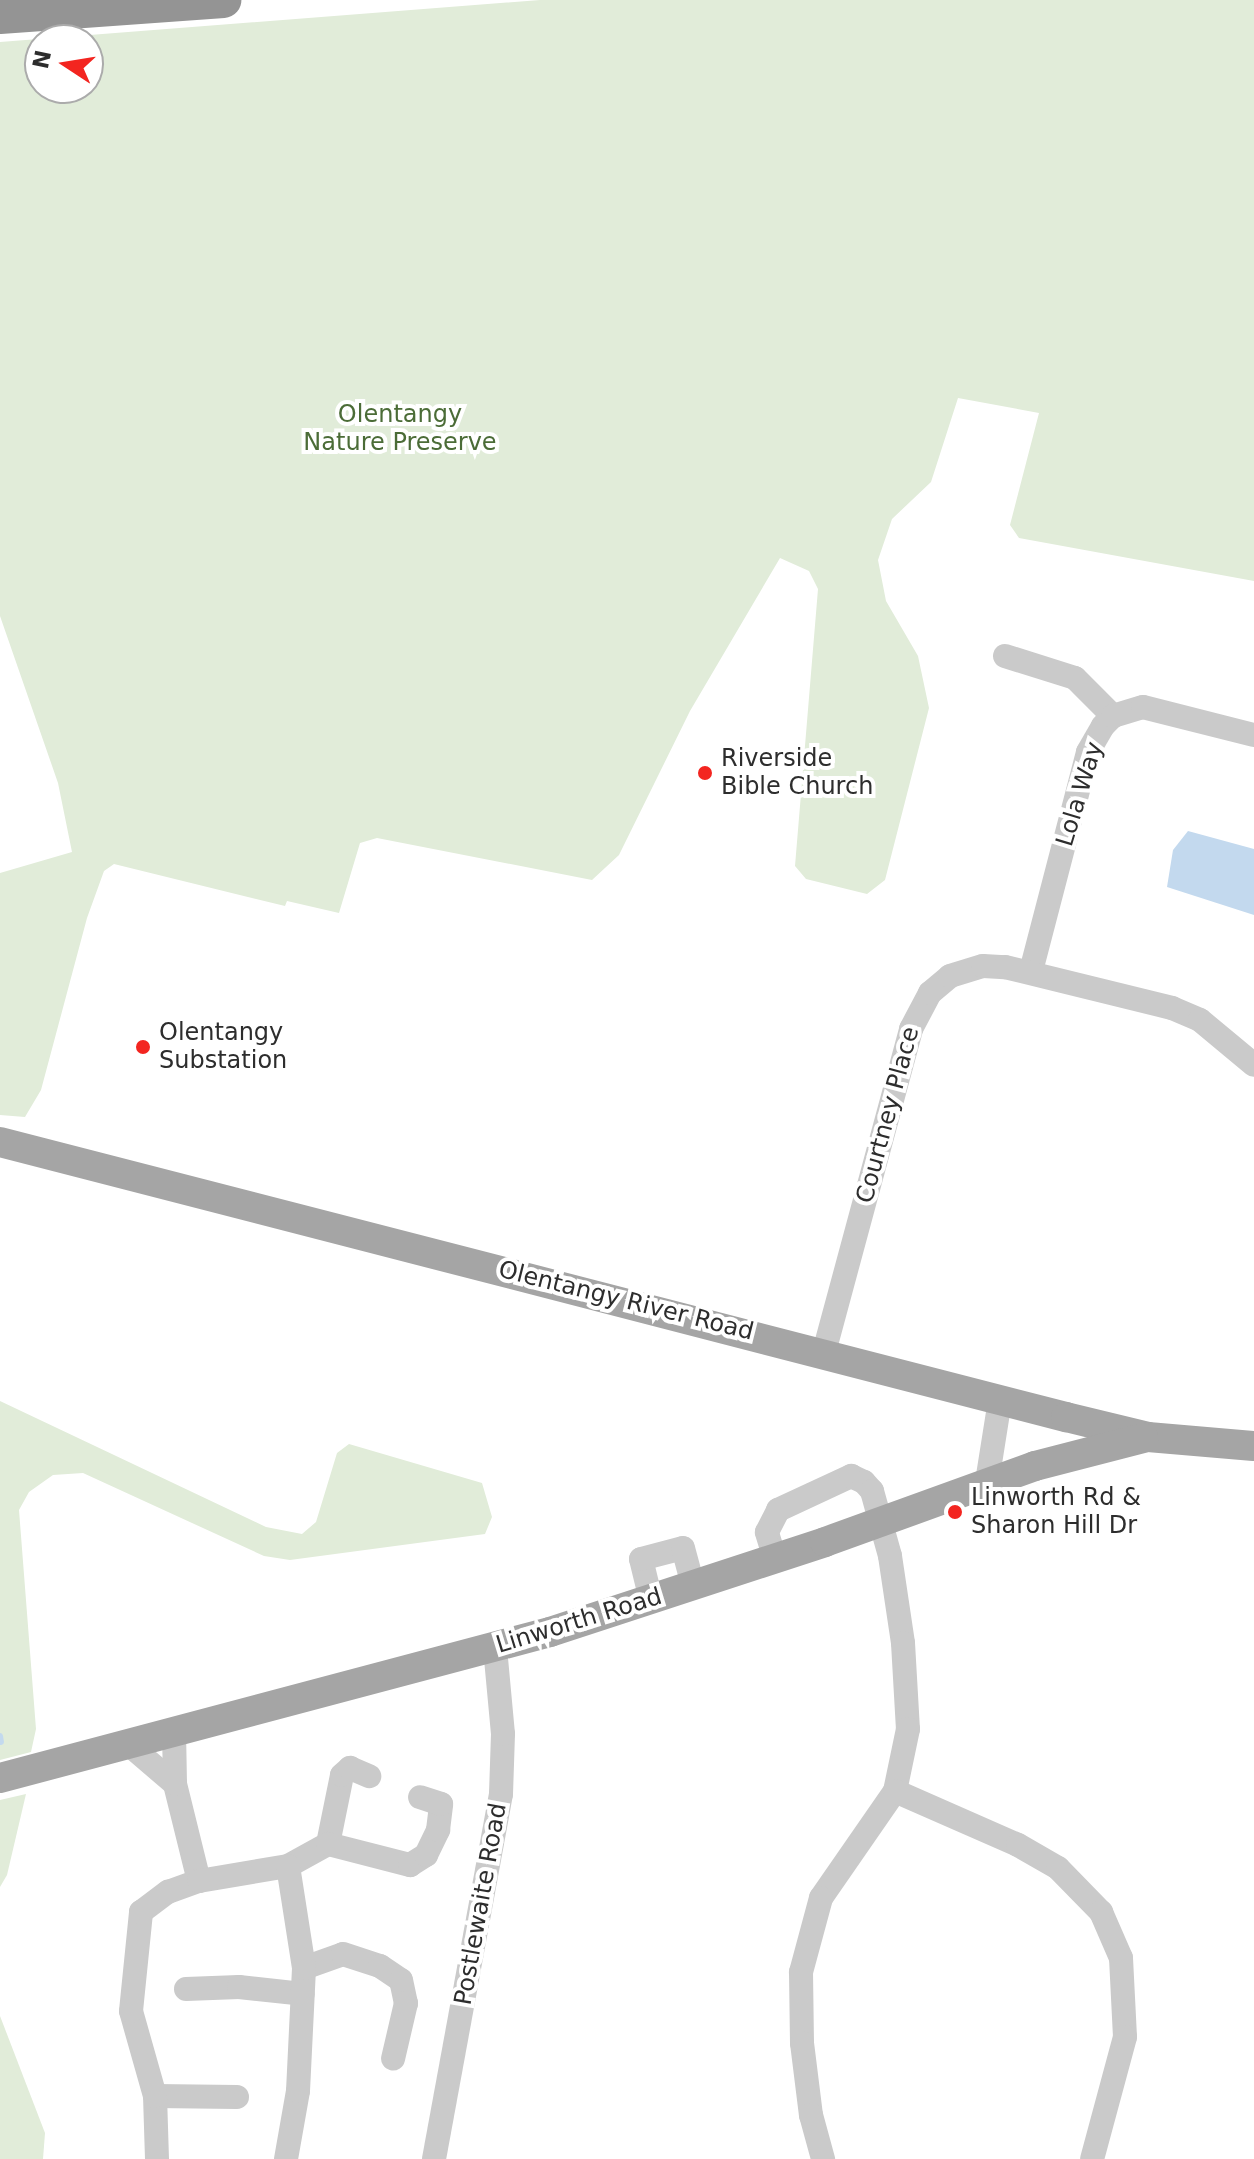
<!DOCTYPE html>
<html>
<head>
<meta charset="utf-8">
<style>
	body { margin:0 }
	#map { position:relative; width:1254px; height:2159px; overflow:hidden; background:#fff; font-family:"DejaVu Sans",sans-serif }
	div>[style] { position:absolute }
	.green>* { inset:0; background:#e1ecd9 }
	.water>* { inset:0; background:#c3d9ee }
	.stream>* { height:6px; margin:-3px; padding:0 3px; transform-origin:3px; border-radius:3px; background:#c3d9ee }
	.minor>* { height:24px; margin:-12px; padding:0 12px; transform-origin:12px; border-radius:12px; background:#cacaca }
	.major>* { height:30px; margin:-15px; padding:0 15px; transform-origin:15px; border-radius:15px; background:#a5a5a5 }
	.highway>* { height:36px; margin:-18px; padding:0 18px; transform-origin:18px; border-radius:18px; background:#949494 }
	.dots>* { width:22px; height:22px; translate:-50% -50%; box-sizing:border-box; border:4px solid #fff; border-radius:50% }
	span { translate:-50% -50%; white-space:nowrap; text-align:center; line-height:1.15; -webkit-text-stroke:8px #fff; paint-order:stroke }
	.park-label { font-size:24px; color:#4b6c37 }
	.poi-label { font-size:24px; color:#2d2d2d }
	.left { translate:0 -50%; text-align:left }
	.street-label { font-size:24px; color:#2d2d2d }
	.north { position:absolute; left:24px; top:24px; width:80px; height:80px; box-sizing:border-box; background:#fff; border:2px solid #ababab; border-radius:50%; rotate:282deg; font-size:22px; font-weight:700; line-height:32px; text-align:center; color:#2d2d2d }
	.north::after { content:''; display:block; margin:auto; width:28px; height:36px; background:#f32520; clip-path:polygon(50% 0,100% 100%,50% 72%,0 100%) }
</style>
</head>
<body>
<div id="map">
	<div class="green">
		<div style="clip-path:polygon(evenodd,540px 0,1254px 0,1254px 581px,1019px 538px,1010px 525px,1039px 413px,958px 398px,931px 482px,892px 519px,878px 560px,886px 601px,918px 656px,929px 708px,885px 880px,867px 894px,806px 879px,795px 866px,818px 589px,809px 571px,780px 558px,690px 711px,619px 855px,592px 880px,377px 838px,360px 843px,339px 913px,287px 901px,285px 906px,114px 864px,104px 871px,87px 918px,41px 1090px,25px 1117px,0 1115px,0 873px,72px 852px,58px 783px,0 616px,0 42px,540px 0,40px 40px,88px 40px,88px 88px,40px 88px,40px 40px)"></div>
		<div style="clip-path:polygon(0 1401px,266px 1527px,302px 1534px,316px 1522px,337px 1453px,349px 1444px,482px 1483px,492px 1517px,485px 1534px,290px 1560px,264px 1556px,83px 1473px,53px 1475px,29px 1492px,19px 1510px,36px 1729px,31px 1752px,0 1760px)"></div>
		<div style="clip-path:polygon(26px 1794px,7px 1875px,0 1887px,0 1800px)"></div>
		<div style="clip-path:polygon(0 2016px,45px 2133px,43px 2159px,0 2159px)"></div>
	</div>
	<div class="water">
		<div style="clip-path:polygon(1188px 831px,1254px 849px,1254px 915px,1167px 887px,1173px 850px)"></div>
	</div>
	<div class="stream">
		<div style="left:0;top:1736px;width:6px;rotate:81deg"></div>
	</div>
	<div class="minor">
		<div style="left:1005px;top:656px;width:73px;rotate:17.4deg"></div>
		<div style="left:1075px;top:678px;width:54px;rotate:45deg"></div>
		<div style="left:1031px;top:971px;width:226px;rotate:-75.4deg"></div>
		<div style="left:1088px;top:752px;width:30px;rotate:-60deg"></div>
		<div style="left:1103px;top:726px;width:14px;rotate:-45deg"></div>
		<div style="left:1113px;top:716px;width:31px;rotate:-17deg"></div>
		<div style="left:1143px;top:707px;width:114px;rotate:14.2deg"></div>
		<div style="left:824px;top:1352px;width:335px;rotate:-74.9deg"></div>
		<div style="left:911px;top:1029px;width:41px;rotate:-62.2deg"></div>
		<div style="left:930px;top:993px;width:26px;rotate:-40deg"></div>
		<div style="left:950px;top:976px;width:34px;rotate:-17deg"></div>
		<div style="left:983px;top:966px;width:22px;rotate:3deg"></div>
		<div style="left:1005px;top:967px;width:172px;rotate:13.8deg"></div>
		<div style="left:1172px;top:1008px;width:30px;rotate:23deg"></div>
		<div style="left:1200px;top:1020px;width:70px;rotate:39.8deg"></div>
		<div style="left:987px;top:1482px;width:83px;rotate:-81deg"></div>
		<div style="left:775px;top:1559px;width:28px;rotate:-107deg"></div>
		<div style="left:767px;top:1532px;width:25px;rotate:-63deg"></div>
		<div style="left:778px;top:1510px;width:81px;rotate:-25deg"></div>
		<div style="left:851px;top:1476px;width:14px;rotate:25deg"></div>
		<div style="left:864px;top:1482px;width:12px;rotate:48deg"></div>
		<div style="left:872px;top:1491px;width:67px;rotate:74.5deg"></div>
		<div style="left:890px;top:1556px;width:88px;rotate:81.5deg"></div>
		<div style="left:903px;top:1643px;width:86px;rotate:86.7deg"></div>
		<div style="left:908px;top:1729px;width:63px;rotate:101.8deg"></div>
		<div style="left:895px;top:1791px;width:130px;rotate:124.7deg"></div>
		<div style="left:821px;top:1898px;width:77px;rotate:105.1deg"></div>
		<div style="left:801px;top:1972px;width:71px;rotate:89.2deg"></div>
		<div style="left:802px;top:2043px;width:73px;rotate:82.9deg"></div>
		<div style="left:811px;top:2115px;width:46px;rotate:74.7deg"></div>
		<div style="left:651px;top:1600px;width:42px;rotate:-103.7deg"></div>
		<div style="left:641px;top:1559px;width:43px;rotate:-14.7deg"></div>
		<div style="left:683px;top:1548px;width:39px;rotate:75deg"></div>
		<div style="left:174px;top:1731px;width:53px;rotate:88.9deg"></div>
		<div style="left:175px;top:1784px;width:100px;rotate:76.1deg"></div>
		<div style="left:127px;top:1743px;width:63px;rotate:40.5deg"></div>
		<div style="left:895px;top:1791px;width:134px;rotate:23.7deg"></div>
		<div style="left:1018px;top:1845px;width:46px;rotate:29.9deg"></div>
		<div style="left:1058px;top:1868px;width:62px;rotate:45.7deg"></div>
		<div style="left:1101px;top:1912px;width:50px;rotate:66.5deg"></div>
		<div style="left:1121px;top:1958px;width:79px;rotate:87.1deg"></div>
		<div style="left:1125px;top:2037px;width:126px;rotate:105.1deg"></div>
		<div style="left:328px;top:1844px;width:70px;rotate:-78.5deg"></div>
		<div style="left:342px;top:1775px;width:11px;rotate:-41deg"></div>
		<div style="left:350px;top:1768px;width:21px;rotate:23deg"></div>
		<div style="left:304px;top:1968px;width:41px;rotate:-19.7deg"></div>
		<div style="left:343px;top:1954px;width:39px;rotate:18deg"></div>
		<div style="left:380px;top:1966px;width:25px;rotate:34deg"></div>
		<div style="left:401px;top:1980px;width:24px;rotate:78deg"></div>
		<div style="left:406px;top:2003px;width:57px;rotate:103.1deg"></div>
		<div style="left:186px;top:1989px;width:53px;rotate:-2.2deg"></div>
		<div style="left:239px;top:1987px;width:64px;rotate:6.2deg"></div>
		<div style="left:155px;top:2096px;width:82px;rotate:0.7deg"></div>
		<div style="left:157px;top:2159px;width:63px;rotate:-91.8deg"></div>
		<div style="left:155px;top:2096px;width:88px;rotate:-105.8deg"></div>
		<div style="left:131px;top:2011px;width:100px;rotate:-84.2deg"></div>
		<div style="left:141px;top:1912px;width:34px;rotate:-37deg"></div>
		<div style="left:168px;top:1892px;width:33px;rotate:-20deg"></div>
		<div style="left:199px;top:1881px;width:90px;rotate:-9.6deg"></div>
		<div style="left:288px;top:1866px;width:46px;rotate:-28.8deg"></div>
		<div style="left:328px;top:1844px;width:85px;rotate:14.4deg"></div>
		<div style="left:410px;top:1865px;width:19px;rotate:-32deg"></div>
		<div style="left:426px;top:1855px;width:28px;rotate:-64deg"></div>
		<div style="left:438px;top:1830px;width:26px;rotate:-83deg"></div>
		<div style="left:441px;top:1804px;width:22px;rotate:-162deg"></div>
		<div style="left:286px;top:2159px;width:69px;rotate:-80deg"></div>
		<div style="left:298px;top:2091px;width:123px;rotate:-87.2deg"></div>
		<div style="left:304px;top:1968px;width:103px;rotate:-98.9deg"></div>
		<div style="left:434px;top:2159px;width:371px;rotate:-79.6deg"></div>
		<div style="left:501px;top:1794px;width:60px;rotate:-88.1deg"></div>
		<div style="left:503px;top:1734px;width:87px;rotate:-95.3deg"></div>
	</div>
	<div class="major">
		<div style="left:0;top:1142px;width:1101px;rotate:14.47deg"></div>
		<div style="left:1066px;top:1417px;width:84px;rotate:13.7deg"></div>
		<div style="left:1148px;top:1437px;width:106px;rotate:4.9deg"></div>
		<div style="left:0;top:1778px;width:569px;rotate:-14.87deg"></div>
		<div style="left:550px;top:1632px;width:289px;rotate:-18.1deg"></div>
		<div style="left:825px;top:1542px;width:223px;rotate:-19.9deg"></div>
		<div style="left:1035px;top:1466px;width:112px;rotate:-14.5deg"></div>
	</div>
	<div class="highway">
		<div style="left:0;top:16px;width:224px;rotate:-4.1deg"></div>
	</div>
	<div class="dots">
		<div style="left:705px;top:773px;background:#f32520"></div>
		<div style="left:143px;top:1047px;background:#f32520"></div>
		<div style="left:955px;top:1512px;background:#f32520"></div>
	</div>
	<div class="park-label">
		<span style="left:400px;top:429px">Olentangy<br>Nature Preserve</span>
	</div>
	<div class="poi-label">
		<span class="left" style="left:721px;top:773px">Riverside<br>Bible Church</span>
		<span class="left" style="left:159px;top:1047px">Olentangy<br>Substation</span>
		<span class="left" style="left:971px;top:1512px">Linworth Rd &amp;<br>Sharon Hill Dr</span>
	</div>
	<div class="street-label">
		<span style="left:1080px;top:794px;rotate:-73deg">Lola Way</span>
		<span style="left:888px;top:1115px;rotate:-75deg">Courtney Place</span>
		<span style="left:626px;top:1301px;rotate:14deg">Olentangy River Road</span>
		<span style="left:579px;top:1621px;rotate:-17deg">Linworth Road</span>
		<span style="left:481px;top:1904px;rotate:-80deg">Postlewaite Road</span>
	</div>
	<div class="north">N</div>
</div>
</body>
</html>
